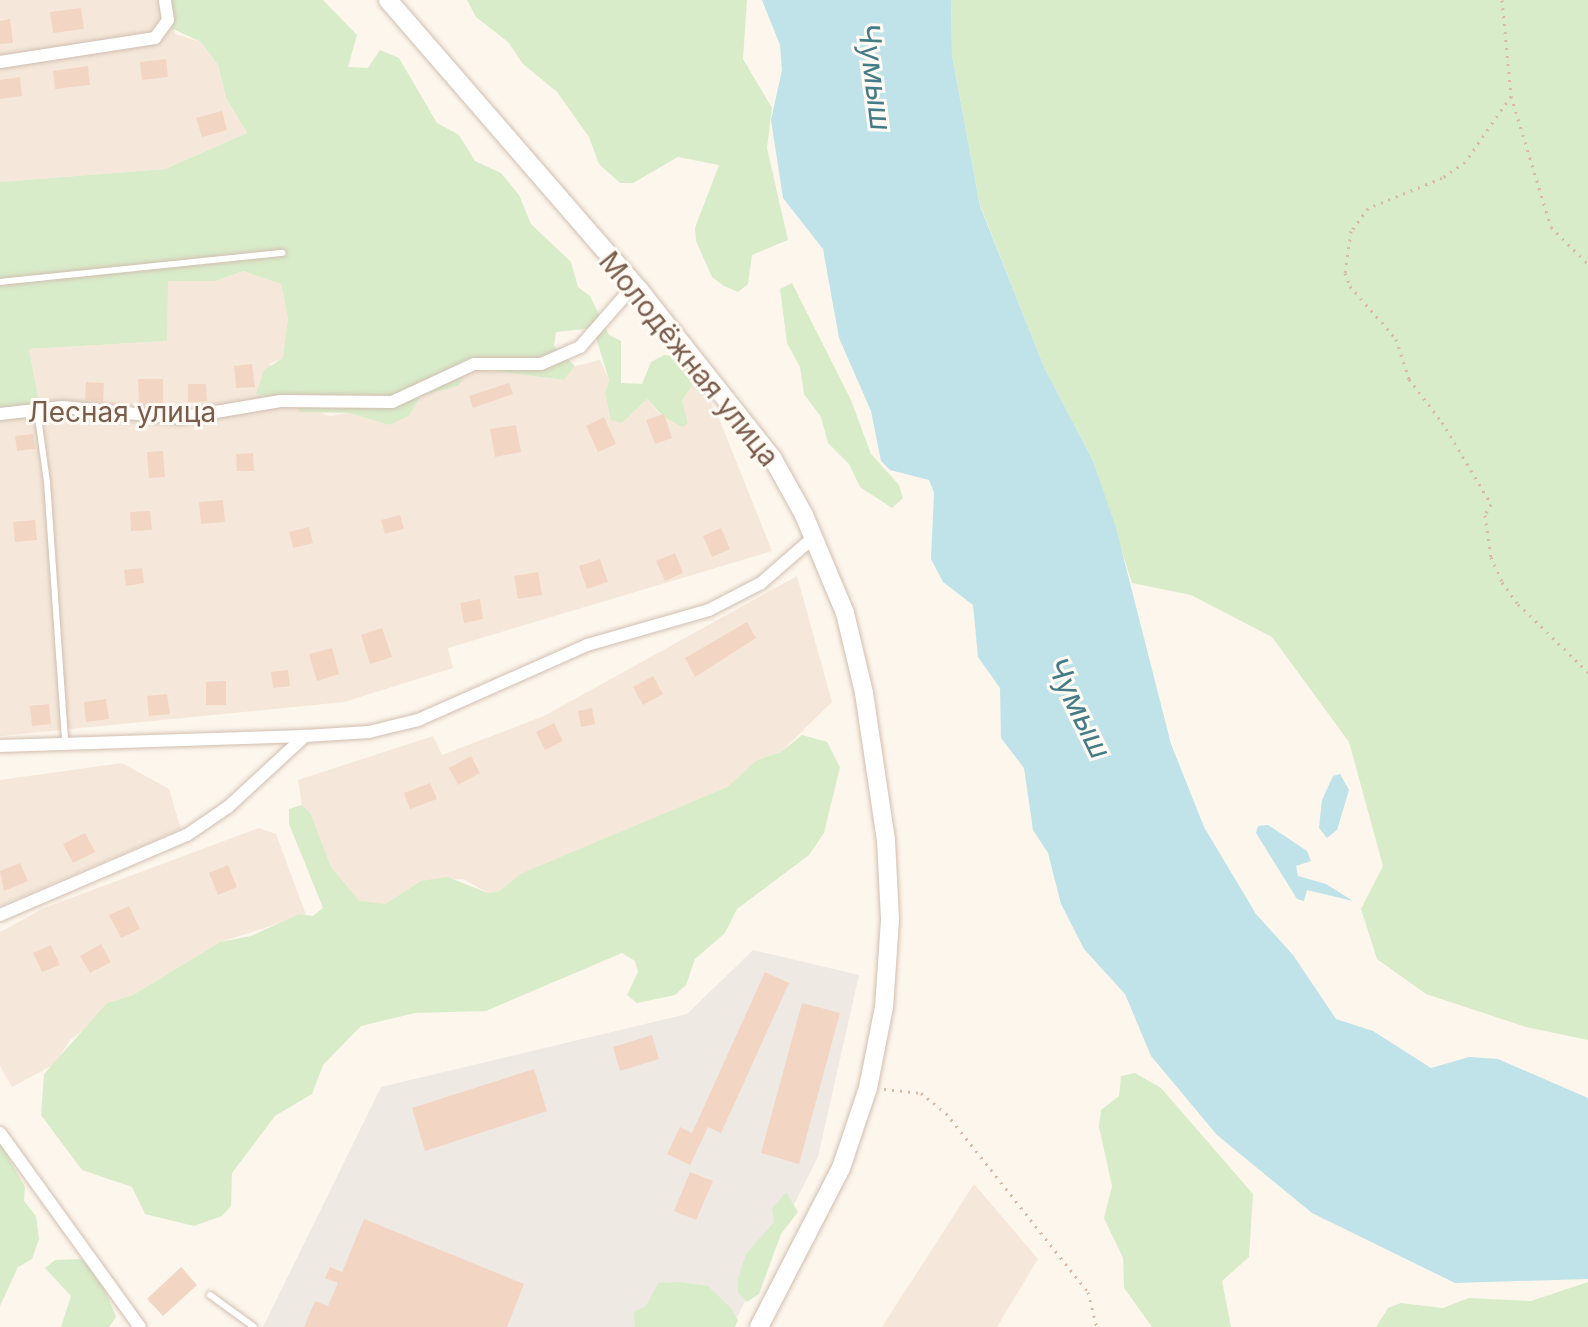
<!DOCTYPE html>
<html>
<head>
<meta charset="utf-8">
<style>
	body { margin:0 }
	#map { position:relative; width:1588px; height:1327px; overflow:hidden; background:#fdf6ec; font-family:Inter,sans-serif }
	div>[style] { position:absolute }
	.residential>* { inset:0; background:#f5e8da }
	.industrial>* { inset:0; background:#efe9e4 }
	.green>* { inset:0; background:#d8ecc9 }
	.water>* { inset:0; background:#bfe3e8 }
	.building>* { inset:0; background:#f3d5c3 }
	.path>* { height:3px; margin-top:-1.5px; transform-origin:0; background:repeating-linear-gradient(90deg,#d9b8a5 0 2px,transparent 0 8px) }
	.roads { filter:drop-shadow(0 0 2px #d1beb0) drop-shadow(0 0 2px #d1beb0) }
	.lane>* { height:6px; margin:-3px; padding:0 3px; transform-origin:3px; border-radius:3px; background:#fff }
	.street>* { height:12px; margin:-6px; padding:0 6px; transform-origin:6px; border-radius:6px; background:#fff }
	.secondary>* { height:18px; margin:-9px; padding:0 9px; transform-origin:9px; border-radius:9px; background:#fff }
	span { translate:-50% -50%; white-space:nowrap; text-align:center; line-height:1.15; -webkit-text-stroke:6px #fffaf3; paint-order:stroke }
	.street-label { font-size:28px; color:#7a5c4d }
	.water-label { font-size:30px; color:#437c86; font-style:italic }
</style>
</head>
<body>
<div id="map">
	<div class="residential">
		<div style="clip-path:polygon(0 0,167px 0,175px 34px,201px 42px,218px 65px,226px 98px,247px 133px,165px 169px,0 182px)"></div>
		<div style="clip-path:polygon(243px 271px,281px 284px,288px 318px,284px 358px,269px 364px,289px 402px,330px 416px,349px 413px,389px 425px,420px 396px,458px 386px,470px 368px,564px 380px,575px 366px,600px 360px,609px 380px,605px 393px,622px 423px,647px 399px,659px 413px,688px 423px,682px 400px,697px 379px,718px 416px,772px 551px,448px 648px,453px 668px,344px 702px,0 736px,0 421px,42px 416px,29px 349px,167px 341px,167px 281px,216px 281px)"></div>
		<div style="clip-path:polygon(797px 576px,832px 702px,781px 752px,757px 760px,727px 787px,521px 874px,500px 891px,488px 893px,463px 879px,421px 881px,385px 904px,371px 905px,358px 901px,331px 867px,311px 814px,302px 805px,298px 780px,433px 736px,442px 755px,544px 716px)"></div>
		<div style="clip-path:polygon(122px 763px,169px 789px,181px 829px,0 906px,0 780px)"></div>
		<div style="clip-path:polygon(259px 828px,276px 834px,306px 915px,220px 942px,133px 995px,107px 1003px,90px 1025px,70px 1040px,55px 1064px,12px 1087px,0 1066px,0 932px,44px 908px)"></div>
		<div style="clip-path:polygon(974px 1184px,1038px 1259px,997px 1327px,882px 1327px)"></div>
	</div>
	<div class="industrial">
		<div style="clip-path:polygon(753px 950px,859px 975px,818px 1157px,732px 1327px,263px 1327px,381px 1087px,687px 1014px)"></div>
	</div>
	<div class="green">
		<div style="clip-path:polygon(167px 0,323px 0,357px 35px,348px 67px,368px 68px,380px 50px,399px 58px,437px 123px,459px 135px,475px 161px,501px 173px,519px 195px,531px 224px,571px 262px,578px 287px,590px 296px,609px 335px,621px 341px,621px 383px,642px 384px,651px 362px,664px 355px,686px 356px,694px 365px,697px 379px,682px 400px,688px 423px,682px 427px,664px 417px,647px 399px,622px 423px,611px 420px,605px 393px,609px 380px,593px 328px,556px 332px,554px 346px,575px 366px,564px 380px,470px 368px,458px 386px,420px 396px,409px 416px,389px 425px,349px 413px,301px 412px,289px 402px,256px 394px,264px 370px,283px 358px,288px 318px,281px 284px,243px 271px,216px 281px,168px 281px,167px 341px,29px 349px,42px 417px,0 421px,0 182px,165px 169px,247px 133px,226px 98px,218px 65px,201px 42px,171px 28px)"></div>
		<div style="clip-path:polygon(467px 0,747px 0,743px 59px,772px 108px,767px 148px,788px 240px,752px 255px,748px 284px,738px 292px,724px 286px,712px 277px,696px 241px,695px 228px,719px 165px,678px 157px,633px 183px,620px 183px,599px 164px,589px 137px,557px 92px,523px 64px,508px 42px,476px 17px)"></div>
		<div style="clip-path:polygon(951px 0,1588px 0,1588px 1040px,1526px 1027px,1426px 994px,1377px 959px,1361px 909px,1383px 866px,1349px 742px,1272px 637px,1191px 595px,1132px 583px,1093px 461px,1044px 367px,980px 205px,952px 55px)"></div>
		<div style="clip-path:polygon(792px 283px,851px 400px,871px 454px,899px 485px,903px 498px,892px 508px,860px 487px,849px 464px,828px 443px,821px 417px,804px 394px,800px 367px,787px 343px,780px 289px)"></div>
		<div style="clip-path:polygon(802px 735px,827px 742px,840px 767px,824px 833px,809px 855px,737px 909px,725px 933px,695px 959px,686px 985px,675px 995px,637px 1003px,627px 995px,638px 972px,635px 961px,622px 953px,486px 1011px,415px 1013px,361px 1026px,323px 1065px,312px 1094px,275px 1116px,232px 1173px,231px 1206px,222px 1216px,194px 1226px,145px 1214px,132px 1187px,82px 1170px,41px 1115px,44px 1074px,107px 1003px,133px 995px,220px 942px,251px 936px,299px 914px,313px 916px,323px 908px,289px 824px,289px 809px,302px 805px,311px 814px,331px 867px,359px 901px,385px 904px,421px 881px,447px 877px,488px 893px,500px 891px,520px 874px,727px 787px,757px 760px,781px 752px)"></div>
		<div style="clip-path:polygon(1135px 1073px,1161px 1088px,1253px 1194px,1249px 1257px,1222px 1281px,1231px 1327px,1152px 1327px,1124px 1288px,1123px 1258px,1104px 1218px,1112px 1186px,1099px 1127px,1101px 1110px,1119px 1096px,1121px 1076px)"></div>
		<div style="clip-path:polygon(0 1143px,25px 1187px,24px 1201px,36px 1216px,39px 1239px,32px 1259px,18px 1267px,0 1306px)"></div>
		<div style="clip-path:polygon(786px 1192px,798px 1212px,781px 1234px,759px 1294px,747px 1302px,738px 1293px,738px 1279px,746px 1254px,774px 1222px,772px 1209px)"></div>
		<div style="clip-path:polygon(81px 1259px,100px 1277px,116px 1317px,109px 1327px,61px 1327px,71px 1296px,45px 1268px,55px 1260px)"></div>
		<div style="clip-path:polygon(679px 1282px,708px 1286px,731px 1308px,738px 1320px,735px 1327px,635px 1327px,634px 1312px,646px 1306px,658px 1283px)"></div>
		<div style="clip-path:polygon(1588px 1282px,1588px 1327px,1376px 1327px,1388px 1308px,1401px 1303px,1443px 1308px,1469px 1298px,1531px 1301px)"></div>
	</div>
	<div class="water">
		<div style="clip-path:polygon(762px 0,951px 0,952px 55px,980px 206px,1044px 367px,1093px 461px,1116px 528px,1171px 744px,1204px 827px,1256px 914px,1293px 955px,1336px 1019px,1373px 1031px,1431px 1068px,1469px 1057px,1498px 1059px,1588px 1098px,1588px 1279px,1455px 1283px,1312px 1213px,1217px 1135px,1151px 1056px,1125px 994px,1084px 949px,1061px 904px,1048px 853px,1033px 830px,1024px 768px,1001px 738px,1000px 688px,978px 657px,973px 605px,943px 582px,931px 559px,934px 493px,929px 480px,890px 470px,881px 461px,871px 411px,839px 338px,823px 249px,783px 198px,771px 120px,782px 70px,780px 45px)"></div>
		<div style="clip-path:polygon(1340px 774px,1349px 790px,1337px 830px,1327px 838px,1319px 828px,1322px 800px,1333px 776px)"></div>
		<div style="clip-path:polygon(1268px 825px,1307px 851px,1311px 861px,1296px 866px,1298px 876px,1326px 884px,1353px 901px,1307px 890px,1304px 901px,1297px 899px,1256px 833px,1258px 826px)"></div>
	</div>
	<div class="building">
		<div style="clip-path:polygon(81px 8px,84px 29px,53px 33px,50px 12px)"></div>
		<div style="clip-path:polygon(10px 19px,13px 43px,0 44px,0 21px)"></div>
		<div style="clip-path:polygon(166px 59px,168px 77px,142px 80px,140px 62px)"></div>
		<div style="clip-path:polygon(88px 66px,90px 85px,55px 89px,53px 71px)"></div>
		<div style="clip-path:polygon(20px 77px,22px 96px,0 99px,0 80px)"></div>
		<div style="clip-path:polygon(222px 111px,227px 130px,202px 137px,196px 118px)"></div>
		<div style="clip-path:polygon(252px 364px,255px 387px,236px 388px,234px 366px)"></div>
		<div style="clip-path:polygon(138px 379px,163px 379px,163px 405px,139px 405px)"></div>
		<div style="clip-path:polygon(86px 382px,104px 383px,103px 402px,85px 400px)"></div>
		<div style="clip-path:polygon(509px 383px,513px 394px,473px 408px,469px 396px)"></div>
		<div style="clip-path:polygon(188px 384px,206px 384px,207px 401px,188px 402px)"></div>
		<div style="clip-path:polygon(664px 414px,672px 438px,655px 444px,646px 420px)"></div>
		<div style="clip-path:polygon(604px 417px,616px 444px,598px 452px,586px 426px)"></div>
		<div style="clip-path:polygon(516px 425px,521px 452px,495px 457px,490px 429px)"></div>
		<div style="clip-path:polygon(33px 434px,35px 449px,17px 451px,15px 436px)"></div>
		<div style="clip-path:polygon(163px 451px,165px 477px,149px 478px,147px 452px)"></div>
		<div style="clip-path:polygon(253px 453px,254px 471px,237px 471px,236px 454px)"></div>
		<div style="clip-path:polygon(223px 500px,225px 522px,201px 524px,199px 502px)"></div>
		<div style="clip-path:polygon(150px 511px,152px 530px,131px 531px,130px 512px)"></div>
		<div style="clip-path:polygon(400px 515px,404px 529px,385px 534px,381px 520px)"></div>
		<div style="clip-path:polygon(35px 520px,37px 540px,15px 542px,13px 522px)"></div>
		<div style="clip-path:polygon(309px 527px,313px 543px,293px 548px,289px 532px)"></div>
		<div style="clip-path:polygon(721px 528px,730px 549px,712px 557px,703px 536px)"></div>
		<div style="clip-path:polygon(675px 553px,683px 573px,665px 581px,656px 561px)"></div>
		<div style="clip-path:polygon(600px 559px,608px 582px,587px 589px,579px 566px)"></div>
		<div style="clip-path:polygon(142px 568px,144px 583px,126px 586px,124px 570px)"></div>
		<div style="clip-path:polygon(538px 572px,542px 595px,518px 599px,514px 576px)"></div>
		<div style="clip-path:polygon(480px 599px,483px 619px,464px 623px,460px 603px)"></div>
		<div style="clip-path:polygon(747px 622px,756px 638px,695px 677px,685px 658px)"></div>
		<div style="clip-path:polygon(382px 628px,392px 657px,370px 664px,361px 635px)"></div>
		<div style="clip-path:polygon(332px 648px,339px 674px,317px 681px,309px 654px)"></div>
		<div style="clip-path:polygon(288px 670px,290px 686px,273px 688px,271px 672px)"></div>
		<div style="clip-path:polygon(653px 676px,663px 694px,643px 705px,633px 687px)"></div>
		<div style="clip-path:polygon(226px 681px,226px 705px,206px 705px,206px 682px)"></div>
		<div style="clip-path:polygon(167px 694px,170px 714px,149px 716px,147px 696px)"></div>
		<div style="clip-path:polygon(106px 699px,109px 719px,86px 722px,84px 702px)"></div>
		<div style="clip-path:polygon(49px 704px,51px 724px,32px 726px,30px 706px)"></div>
		<div style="clip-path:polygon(592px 708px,595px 724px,581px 727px,578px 711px)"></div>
		<div style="clip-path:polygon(554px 723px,563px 741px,545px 750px,536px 732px)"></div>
		<div style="clip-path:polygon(471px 756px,480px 773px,458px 785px,449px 768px)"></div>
		<div style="clip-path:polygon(430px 783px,437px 799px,410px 809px,404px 793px)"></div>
		<div style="clip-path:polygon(85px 833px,95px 852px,73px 863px,63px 844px)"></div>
		<div style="clip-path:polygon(20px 863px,28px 881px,4px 891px,0 871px)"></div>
		<div style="clip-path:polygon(228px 865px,237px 887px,218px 895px,209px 873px)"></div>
		<div style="clip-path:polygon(129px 906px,140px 929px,121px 938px,109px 915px)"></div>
		<div style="clip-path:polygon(101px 944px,111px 962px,90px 973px,80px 956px)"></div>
		<div style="clip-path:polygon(51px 945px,60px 965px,42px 972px,33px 953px)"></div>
		<div style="clip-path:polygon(765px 972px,789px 983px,721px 1133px,708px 1127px,690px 1165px,667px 1154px,680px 1127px,692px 1133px)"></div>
		<div style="clip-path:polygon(802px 1003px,840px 1013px,799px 1164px,761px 1153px)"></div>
		<div style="clip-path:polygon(652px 1035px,659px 1059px,620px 1071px,613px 1047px)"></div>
		<div style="clip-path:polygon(534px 1069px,547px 1111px,425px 1151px,412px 1108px)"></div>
		<div style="clip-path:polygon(690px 1172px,713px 1181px,696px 1220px,674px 1211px)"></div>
		<div style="clip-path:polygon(364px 1219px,524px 1284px,507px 1327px,304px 1327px,315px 1301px,328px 1306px,338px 1283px,325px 1278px,330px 1267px,342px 1272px)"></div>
		<div style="clip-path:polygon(181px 1267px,197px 1285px,163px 1316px,147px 1299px)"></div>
	</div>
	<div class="path">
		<div style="left:1502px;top:0;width:96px;rotate:84.6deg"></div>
		<div style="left:1511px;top:96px;width:137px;rotate:73deg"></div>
		<div style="left:1551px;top:227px;width:52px;rotate:45deg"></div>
		<div style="left:1511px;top:96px;width:80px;rotate:124.9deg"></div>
		<div style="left:1465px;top:162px;width:28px;rotate:145deg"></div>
		<div style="left:1442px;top:178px;width:80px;rotate:157.9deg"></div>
		<div style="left:1368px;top:208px;width:29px;rotate:126deg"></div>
		<div style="left:1351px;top:231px;width:42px;rotate:98.1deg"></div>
		<div style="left:1345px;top:273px;width:14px;rotate:69deg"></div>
		<div style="left:1350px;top:286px;width:70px;rotate:49deg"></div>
		<div style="left:1396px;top:339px;width:42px;rotate:72deg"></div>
		<div style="left:1409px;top:379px;width:54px;rotate:52.5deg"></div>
		<div style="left:1442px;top:422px;width:96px;rotate:59.1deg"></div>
		<div style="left:1491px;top:504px;width:13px;rotate:119deg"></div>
		<div style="left:1485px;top:515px;width:42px;rotate:81.9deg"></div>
		<div style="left:1491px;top:557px;width:27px;rotate:66deg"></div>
		<div style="left:1502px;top:582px;width:27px;rotate:54deg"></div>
		<div style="left:1518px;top:604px;width:98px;rotate:44.2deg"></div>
		<div style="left:884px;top:1089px;width:37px;rotate:6deg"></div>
		<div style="left:921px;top:1093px;width:32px;rotate:39deg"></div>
		<div style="left:946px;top:1113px;width:228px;rotate:51.6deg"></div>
		<div style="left:1088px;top:1292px;width:36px;rotate:76deg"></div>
	</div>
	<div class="roads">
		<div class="lane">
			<div style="left:0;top:282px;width:284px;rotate:-5.9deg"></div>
			<div style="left:37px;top:410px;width:73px;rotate:82.1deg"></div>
			<div style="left:47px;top:482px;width:260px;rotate:86deg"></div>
			<div style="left:210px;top:1295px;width:54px;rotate:36deg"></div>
		</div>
		<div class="street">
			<div style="left:0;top:62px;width:157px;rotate:-8.8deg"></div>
			<div style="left:155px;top:38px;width:22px;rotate:-54deg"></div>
			<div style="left:168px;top:20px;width:20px;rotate:-99deg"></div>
			<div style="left:0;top:414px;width:63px;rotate:-6.3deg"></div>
			<div style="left:63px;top:407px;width:118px;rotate:5.4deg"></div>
			<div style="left:180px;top:418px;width:102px;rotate:-9.6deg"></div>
			<div style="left:281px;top:401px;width:111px;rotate:0.5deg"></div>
			<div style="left:392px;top:402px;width:90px;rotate:-24.9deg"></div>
			<div style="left:474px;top:364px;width:67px"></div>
			<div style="left:541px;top:364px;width:43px;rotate:-23.6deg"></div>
			<div style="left:580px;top:347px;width:82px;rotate:-48.9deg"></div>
			<div style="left:0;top:746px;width:305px;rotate:-1.9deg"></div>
			<div style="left:305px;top:736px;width:64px;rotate:-3.6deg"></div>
			<div style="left:369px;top:732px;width:50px;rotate:-13.8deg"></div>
			<div style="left:418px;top:720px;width:185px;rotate:-23.9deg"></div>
			<div style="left:587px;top:645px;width:127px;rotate:-16deg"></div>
			<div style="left:709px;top:610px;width:59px;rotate:-27.4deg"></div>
			<div style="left:761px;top:583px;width:70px;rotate:-41deg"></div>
			<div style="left:0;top:915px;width:203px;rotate:-23.2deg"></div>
			<div style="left:187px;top:835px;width:50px;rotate:-34.3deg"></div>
			<div style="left:228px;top:807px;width:105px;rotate:-42.7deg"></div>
			<div style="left:0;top:1133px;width:239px;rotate:54.2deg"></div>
		</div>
		<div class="secondary">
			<div style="left:388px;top:0;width:385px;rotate:49.1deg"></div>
			<div style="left:640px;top:291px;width:214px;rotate:51.6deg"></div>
			<div style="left:773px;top:459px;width:64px;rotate:61deg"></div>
			<div style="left:804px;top:515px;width:106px;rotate:67.3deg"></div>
			<div style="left:845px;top:613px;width:82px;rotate:76.6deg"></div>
			<div style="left:864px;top:693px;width:149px;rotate:81.5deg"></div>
			<div style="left:886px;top:840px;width:80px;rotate:87.1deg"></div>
			<div style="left:890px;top:920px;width:87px;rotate:93.9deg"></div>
			<div style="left:884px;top:1007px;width:83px;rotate:101.2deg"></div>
			<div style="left:868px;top:1088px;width:84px;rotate:108.6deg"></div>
			<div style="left:841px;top:1168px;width:179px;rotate:117.3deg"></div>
		</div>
	</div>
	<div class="street-label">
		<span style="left:689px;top:359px;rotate:51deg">Молодёжная улица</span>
		<span style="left:122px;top:412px">Лесная улица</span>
	</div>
	<div class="water-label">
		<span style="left:875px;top:77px;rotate:83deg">Чумыш</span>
		<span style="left:1079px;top:708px;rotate:64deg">Чумыш</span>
	</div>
</div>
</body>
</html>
